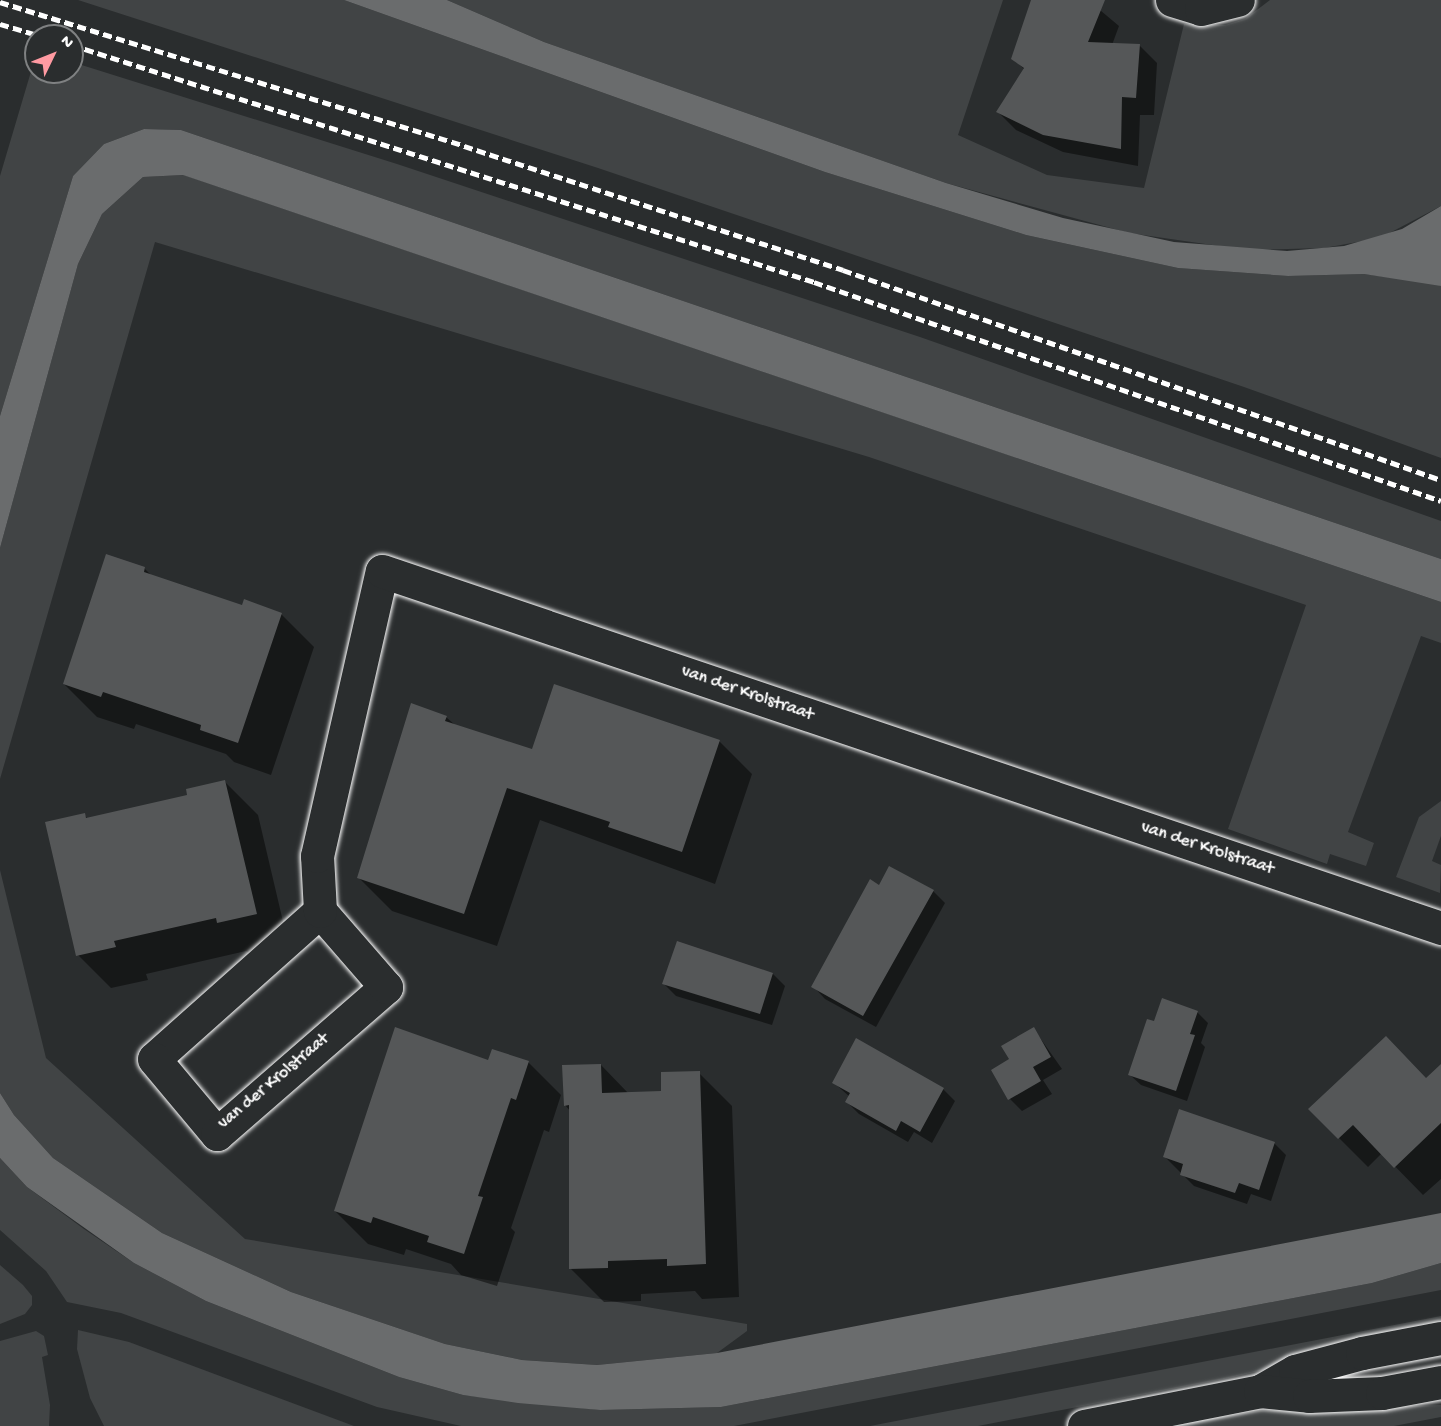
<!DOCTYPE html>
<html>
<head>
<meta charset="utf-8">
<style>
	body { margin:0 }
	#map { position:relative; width:1441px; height:1426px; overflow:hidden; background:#2a2d2e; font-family:"Gochi Hand",sans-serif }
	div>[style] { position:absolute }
	.green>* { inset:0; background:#414445 }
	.water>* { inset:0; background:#6a6c6d }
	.shadow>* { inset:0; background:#0007 }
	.building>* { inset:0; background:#555758 }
	.roads { filter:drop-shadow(0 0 2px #fff) drop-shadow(0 0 2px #fff) }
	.minor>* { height:33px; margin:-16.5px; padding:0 16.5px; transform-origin:16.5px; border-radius:16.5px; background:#2a2d2e }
	.major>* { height:33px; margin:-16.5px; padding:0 16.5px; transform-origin:16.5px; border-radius:16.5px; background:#2a2d2e }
	.rail>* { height:4.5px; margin-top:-2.25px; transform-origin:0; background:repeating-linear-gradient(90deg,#fff 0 9px,transparent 0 13.5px) }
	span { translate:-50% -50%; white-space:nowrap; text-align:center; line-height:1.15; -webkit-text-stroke:6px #2a2d2e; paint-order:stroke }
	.street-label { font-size:18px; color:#fff }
	.north { position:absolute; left:24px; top:24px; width:60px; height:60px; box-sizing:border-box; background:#2a2d2e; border:2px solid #7f8182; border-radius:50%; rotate:47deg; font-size:16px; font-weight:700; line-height:24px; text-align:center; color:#fff }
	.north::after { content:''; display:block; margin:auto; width:21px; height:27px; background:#ff9aa2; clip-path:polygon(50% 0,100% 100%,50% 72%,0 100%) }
</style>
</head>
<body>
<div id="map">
	<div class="green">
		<div style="clip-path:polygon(78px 0,344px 0,825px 172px,1026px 235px,1178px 268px,1288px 276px,1364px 274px,1434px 283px,1441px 286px,1441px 458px,1244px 387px,598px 168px)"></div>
		<div style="clip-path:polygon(447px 0,1003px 0,958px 135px,1047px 175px,1144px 188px,1184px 24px,1225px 25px,1245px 19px,1270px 0,1441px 0,1441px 206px,1380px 238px,1324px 248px,1247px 250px,1129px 233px,946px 183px,544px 42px)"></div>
		<div style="clip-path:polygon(35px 58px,36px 72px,72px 72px,72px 62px,397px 164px,920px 337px,1441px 521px,1441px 559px,181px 130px,144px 129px,104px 144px,73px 176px,0 416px,0 176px)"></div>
		<div style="clip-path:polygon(184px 175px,1441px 602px,1441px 643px,1421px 636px,1348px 832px,1374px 843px,1366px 866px,1330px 854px,1327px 864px,1228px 829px,1306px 605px,869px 457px,155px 242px,0 779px,0 548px,78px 264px,102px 214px,143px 177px)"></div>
		<div style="clip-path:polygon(1441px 801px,1441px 836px,1432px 861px,1441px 865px,1440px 893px,1396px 877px,1419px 817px)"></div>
		<div style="clip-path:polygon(0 870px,46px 1058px,245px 1239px,747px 1324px,747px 1331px,717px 1353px,597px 1365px,522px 1360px,445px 1344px,291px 1292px,162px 1233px,53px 1158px,14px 1115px,0 1093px)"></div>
		<div style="clip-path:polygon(0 1158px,27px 1187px,84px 1229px,134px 1263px,206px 1301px,399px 1377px,463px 1395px,600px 1410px,721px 1407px,1372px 1283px,1441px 1263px,1441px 1290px,734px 1426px,461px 1426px,377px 1407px,121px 1313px,67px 1302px,46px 1271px,0 1230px)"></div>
		<div style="clip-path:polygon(0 1265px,23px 1285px,32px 1296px,32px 1305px,25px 1314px,0 1324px)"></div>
		<div style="clip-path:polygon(1441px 1316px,1441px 1329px,1224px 1379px,978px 1426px,870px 1426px)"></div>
		<div style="clip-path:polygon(78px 1330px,129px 1342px,354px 1426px,104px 1426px,90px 1398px,77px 1349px)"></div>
		<div style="clip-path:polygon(36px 1331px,44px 1336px,48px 1355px,42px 1357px,50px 1405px,49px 1426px,0 1426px,0 1341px)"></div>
		<div style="clip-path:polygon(1441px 1405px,1441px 1417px,1394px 1426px,1164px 1426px,1259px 1411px)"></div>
	</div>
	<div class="water">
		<div style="clip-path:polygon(344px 0,447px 0,544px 42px,946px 183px,1063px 218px,1174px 242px,1287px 251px,1344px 246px,1402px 229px,1441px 206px,1441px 286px,1364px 274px,1288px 276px,1178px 268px,1026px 235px,825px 172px)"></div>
		<div style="clip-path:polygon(144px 129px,181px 130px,1441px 559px,1441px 602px,183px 175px,143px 177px,102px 214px,78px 264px,0 548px,0 416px,73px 176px,104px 144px)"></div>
		<div style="clip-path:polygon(0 1093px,14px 1115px,53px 1158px,162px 1233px,291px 1292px,445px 1344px,522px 1360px,597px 1365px,717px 1353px,1441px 1213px,1441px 1263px,1372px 1283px,721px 1407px,600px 1410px,518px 1403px,463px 1395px,399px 1377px,206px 1301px,134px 1263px,27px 1187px,0 1158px)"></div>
	</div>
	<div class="shadow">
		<div style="clip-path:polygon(1032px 0,1088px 0,1119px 26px,1112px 45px,1139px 45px,1157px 63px,1154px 115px,1140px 115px,1138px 166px,1063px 152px,1016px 130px,998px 112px,1025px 70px,1013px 58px)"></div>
		<div style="clip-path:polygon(144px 568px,153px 577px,242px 607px,281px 614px,314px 647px,271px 775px,234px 762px,226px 754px,136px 724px,134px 729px,97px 717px,64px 684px)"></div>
		<div style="clip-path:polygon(446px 717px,455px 725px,533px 751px,719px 741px,752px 774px,715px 884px,540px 820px,497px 946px,392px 911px,359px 878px)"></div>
		<div style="clip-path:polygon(225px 782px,258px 815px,289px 947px,251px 955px,246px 951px,146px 974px,148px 980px,111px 988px,78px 955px,84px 815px,88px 819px,189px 796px)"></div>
		<div style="clip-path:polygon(880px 887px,933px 891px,945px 903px,876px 1027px,825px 999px,813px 986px)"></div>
		<div style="clip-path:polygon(678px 943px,773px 974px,785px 986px,772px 1025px,676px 996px,664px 984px)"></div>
		<div style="clip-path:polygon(1197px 1012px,1208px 1023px,1201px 1043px,1205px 1047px,1187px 1101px,1141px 1085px,1130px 1075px,1155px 1023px)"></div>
		<div style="clip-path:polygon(1033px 1028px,1062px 1069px,1043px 1080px,1052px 1094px,1022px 1111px,1010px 1099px,1011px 1060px)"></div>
		<div style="clip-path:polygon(489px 1062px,528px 1062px,561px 1095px,549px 1132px,544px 1130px,511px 1228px,515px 1232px,497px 1286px,461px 1275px,451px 1264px,406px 1249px,404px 1255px,368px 1244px,335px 1211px)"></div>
		<div style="clip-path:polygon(601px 1065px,629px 1094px,663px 1093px,699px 1073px,732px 1106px,739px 1297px,702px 1299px,695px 1291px,641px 1294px,641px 1301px,604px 1302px,571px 1269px,571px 1112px,565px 1105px)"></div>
		<div style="clip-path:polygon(1441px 1065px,1441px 1179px,1423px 1195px,1382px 1153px,1368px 1167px,1310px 1109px,1426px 1079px)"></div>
		<div style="clip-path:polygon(833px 1082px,943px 1089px,955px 1101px,932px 1143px,914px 1132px,908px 1142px,859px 1114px,847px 1102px,850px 1097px)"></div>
		<div style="clip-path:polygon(1274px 1143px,1286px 1155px,1271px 1201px,1251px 1194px,1247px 1204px,1194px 1186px,1165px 1157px)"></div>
	</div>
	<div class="building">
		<div style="clip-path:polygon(1031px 0,1105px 0,1088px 42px,1140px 44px,1136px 98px,1122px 97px,1121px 149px,1043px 135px,996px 112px,1024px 68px,1011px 59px)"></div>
		<div style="clip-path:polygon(106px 554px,145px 567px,144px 572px,242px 605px,244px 599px,282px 613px,238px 743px,200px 730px,201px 725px,103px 692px,101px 697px,63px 684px)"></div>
		<div style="clip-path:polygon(554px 684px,720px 740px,682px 852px,608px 827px,610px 822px,507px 788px,464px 914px,357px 878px,411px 703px,447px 716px,445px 721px,532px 749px)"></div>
		<div style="clip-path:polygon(225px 780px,257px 914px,217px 923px,216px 918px,114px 941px,116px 947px,76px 956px,45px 822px,85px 813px,86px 818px,187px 795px,186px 789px)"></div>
		<div style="clip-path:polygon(889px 866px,934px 890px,863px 1016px,811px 987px,870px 879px,879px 885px)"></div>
		<div style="clip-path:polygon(677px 941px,773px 973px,760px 1014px,662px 984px)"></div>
		<div style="clip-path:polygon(1162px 998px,1198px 1011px,1190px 1034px,1195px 1035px,1176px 1091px,1128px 1075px,1147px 1019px,1154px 1021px)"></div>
		<div style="clip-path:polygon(395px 1027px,488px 1060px,492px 1049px,529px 1061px,516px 1100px,511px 1098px,478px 1196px,483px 1197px,464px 1254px,427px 1242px,429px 1236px,373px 1217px,371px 1223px,334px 1211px)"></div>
		<div style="clip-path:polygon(1034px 1027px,1051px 1057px,1033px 1067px,1041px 1081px,1008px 1100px,991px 1070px,1009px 1059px,1001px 1046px)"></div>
		<div style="clip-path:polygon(1386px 1036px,1426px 1078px,1441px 1064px,1441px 1123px,1394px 1168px,1353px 1125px,1338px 1139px,1308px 1109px)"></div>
		<div style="clip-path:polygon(856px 1038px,944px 1088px,920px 1132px,901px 1121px,896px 1131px,845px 1102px,850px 1093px,832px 1083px)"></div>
		<div style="clip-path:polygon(601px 1064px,602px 1093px,661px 1091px,661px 1072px,700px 1071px,706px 1264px,667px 1266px,667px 1259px,608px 1261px,608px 1268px,569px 1269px,569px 1105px,564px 1106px,562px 1065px)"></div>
		<div style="clip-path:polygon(1179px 1109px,1275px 1142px,1259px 1190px,1239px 1183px,1235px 1193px,1180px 1175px,1183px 1164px,1163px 1157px)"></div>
	</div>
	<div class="roads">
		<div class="minor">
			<div style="left:1172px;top:0;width:30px;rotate:17deg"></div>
			<div style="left:1201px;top:9px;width:38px;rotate:-14deg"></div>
			<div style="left:320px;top:911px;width:222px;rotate:138.3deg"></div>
			<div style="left:154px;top:1059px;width:98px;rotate:50deg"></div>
			<div style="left:217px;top:1134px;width:224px;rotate:-41deg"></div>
			<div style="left:386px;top:987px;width:101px;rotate:-131deg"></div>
			<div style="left:320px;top:911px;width:55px;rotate:-93.1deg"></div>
			<div style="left:317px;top:856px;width:292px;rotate:-77.2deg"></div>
			<div style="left:382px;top:571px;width:1118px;rotate:18.63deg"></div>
		</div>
		<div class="major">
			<div style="left:1260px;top:1391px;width:40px;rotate:-29.7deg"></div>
			<div style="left:1295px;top:1371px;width:69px;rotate:-15deg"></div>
			<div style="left:1362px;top:1353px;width:80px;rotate:-10.8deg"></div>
			<div style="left:1084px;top:1426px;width:179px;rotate:-11.2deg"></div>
			<div style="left:1260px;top:1391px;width:49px;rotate:5.8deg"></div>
			<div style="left:1309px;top:1396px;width:73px;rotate:-2.4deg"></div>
			<div style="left:1382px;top:1393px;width:60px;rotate:-10.6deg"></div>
		</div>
	</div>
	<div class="rail">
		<div style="left:0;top:2px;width:486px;rotate:17.2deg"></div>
		<div style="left:464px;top:146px;width:399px;rotate:18.1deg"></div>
		<div style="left:843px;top:270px;width:634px;rotate:19.35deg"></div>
		<div style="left:0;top:24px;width:43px;rotate:16.3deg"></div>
		<div style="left:72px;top:45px;width:779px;rotate:17.71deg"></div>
		<div style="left:814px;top:282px;width:664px;rotate:19.25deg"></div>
	</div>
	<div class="street-label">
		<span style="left:747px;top:694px;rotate:19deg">van der Krolstraat</span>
		<span style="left:1207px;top:849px;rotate:18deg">van der Krolstraat</span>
		<span style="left:274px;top:1082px;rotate:-40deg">van der Krolstraat</span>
	</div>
	<div class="north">N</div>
</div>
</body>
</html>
